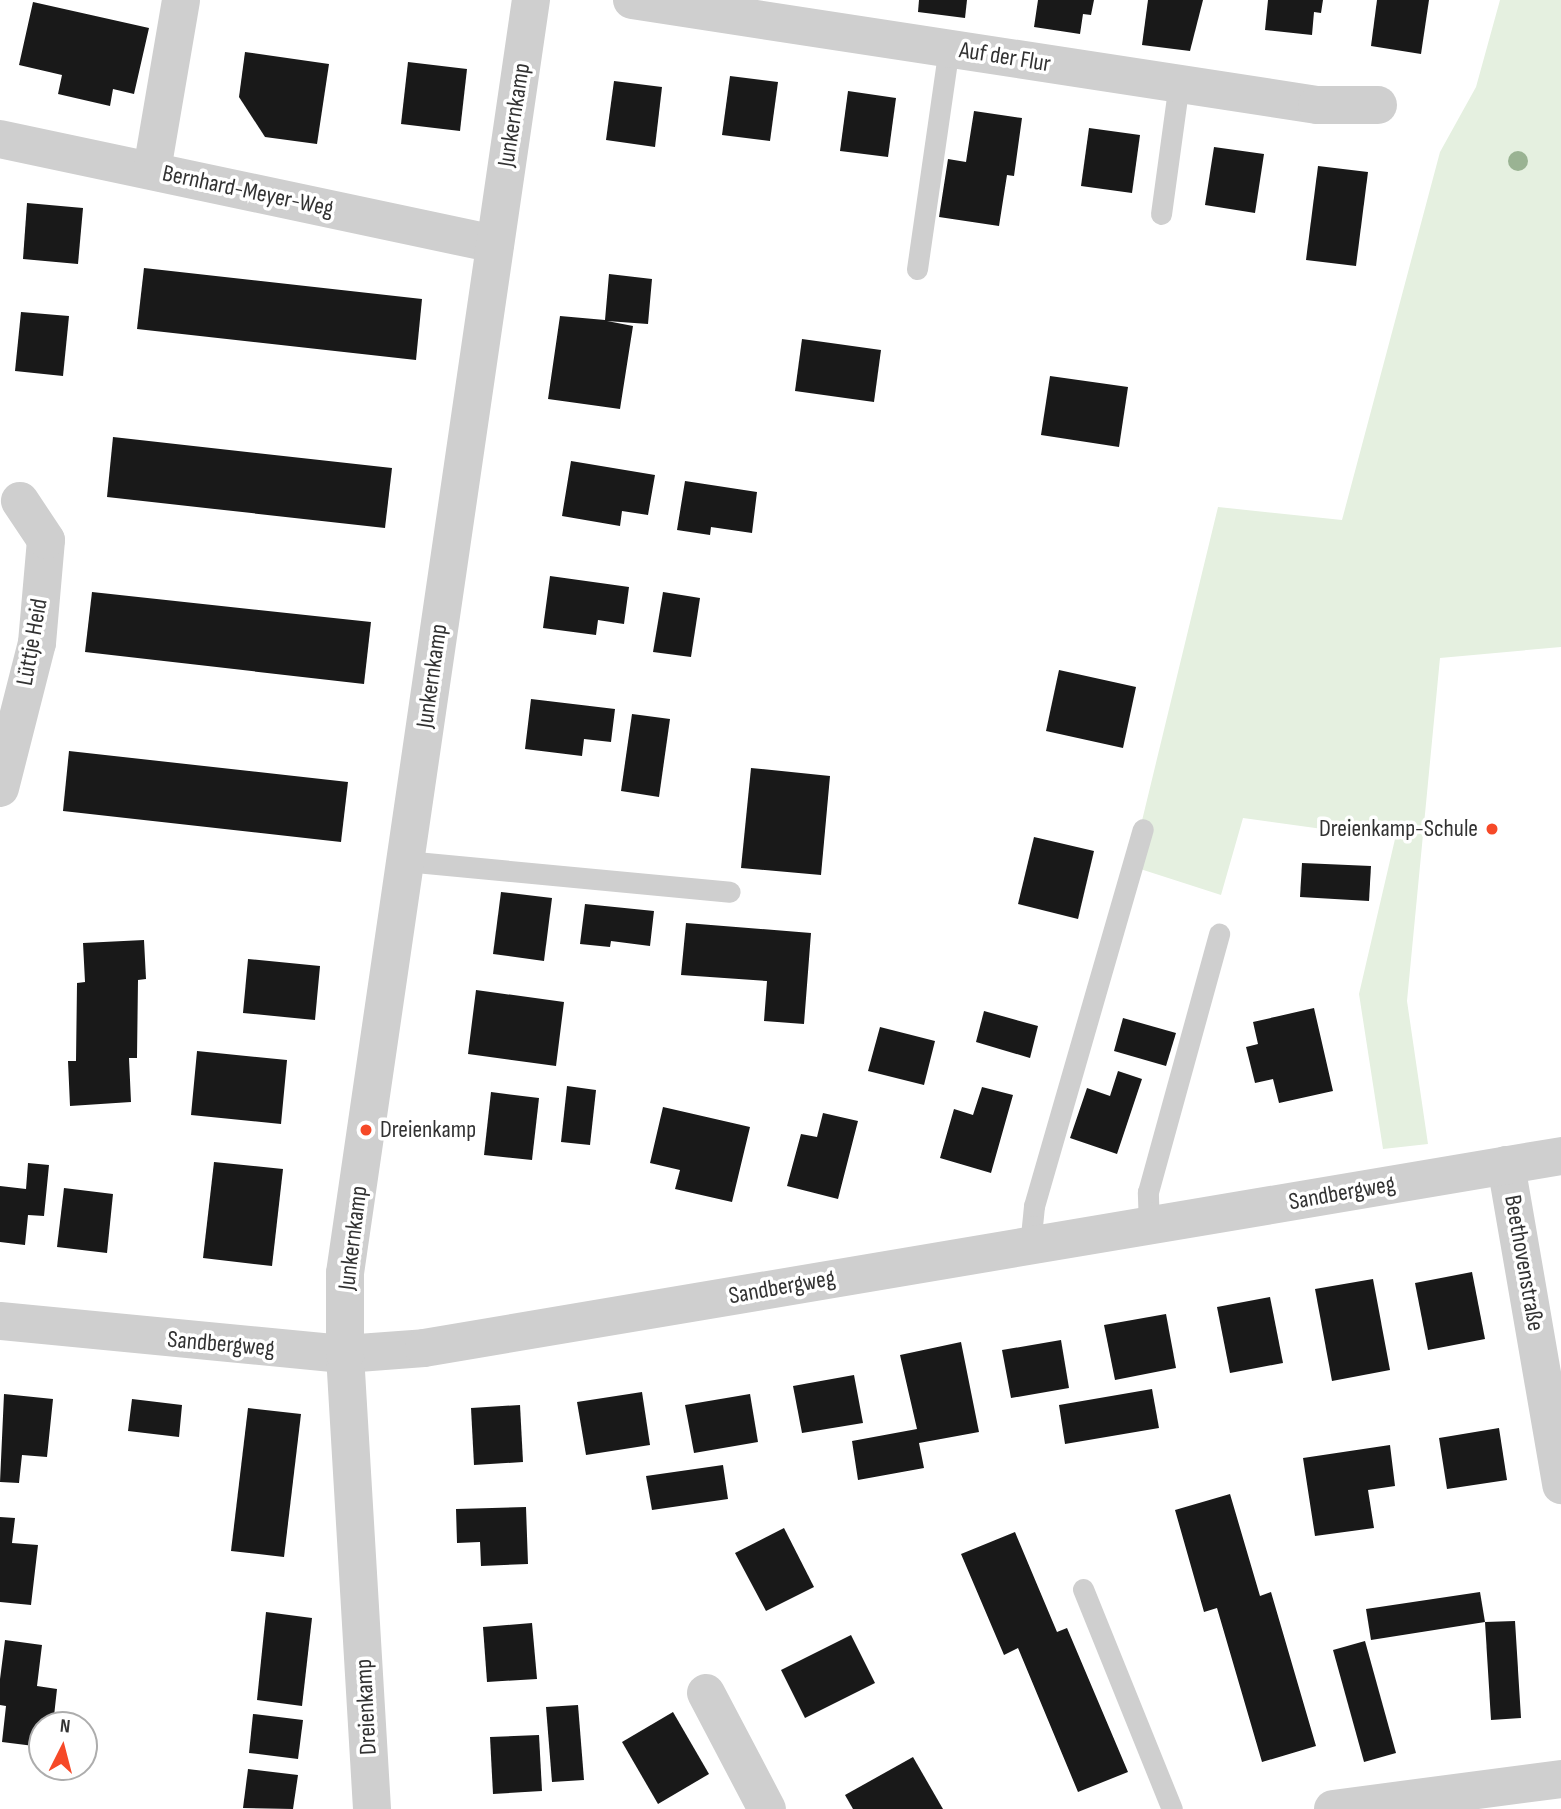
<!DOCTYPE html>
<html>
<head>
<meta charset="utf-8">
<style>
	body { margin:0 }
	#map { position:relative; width:1561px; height:1809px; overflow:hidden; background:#fff; font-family:"Sofia Sans Condensed",sans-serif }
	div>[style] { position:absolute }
	.green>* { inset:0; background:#e5f0e0 }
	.building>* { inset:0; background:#191919 }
	.service>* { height:21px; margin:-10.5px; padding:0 10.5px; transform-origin:10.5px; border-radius:10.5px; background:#cfcfcf }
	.minor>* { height:38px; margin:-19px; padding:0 19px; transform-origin:19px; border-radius:19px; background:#cfcfcf }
	.trees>* { width:20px; height:20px; margin:-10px; border-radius:50%; background:#9ab393 }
	.dots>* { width:19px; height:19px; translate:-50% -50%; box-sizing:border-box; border:4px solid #fff; border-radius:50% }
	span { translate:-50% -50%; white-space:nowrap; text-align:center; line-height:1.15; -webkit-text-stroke:7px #fff; paint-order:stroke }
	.street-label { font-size:24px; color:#323232 }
	.poi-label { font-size:24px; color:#323232 }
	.right { translate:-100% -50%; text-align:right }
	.left { translate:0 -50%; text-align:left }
	.north { position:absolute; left:28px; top:1711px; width:70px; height:70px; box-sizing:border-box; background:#fff; border:2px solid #adadad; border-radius:50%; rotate:6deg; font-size:19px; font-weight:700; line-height:28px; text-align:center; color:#323232 }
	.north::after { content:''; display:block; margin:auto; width:24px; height:32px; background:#f64928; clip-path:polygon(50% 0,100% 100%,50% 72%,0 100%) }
</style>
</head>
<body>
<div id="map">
	<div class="green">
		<div style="clip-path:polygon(1500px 0,1561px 0,1561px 647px,1440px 658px,1407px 1001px,1428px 1144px,1383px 1149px,1359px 994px,1395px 839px,1243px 818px,1221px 895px,1131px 866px,1218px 507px,1342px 520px,1440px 152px,1476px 87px)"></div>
	</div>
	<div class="building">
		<div style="clip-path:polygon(919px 0,967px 0,965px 18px,918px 12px)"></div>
		<div style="clip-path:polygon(1038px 0,1094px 0,1091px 15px,1083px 14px,1080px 34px,1034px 27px)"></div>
		<div style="clip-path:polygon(1148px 0,1203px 0,1190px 51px,1142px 45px)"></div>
		<div style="clip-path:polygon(1268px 0,1323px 0,1321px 13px,1314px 12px,1312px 35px,1265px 30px)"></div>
		<div style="clip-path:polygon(1377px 0,1429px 0,1421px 54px,1371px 46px)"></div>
		<div style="clip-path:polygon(33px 2px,149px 28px,134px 94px,113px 89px,110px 106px,58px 94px,62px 75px,19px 65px)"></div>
		<div style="clip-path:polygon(245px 52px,329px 64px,317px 144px,265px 137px,239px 97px)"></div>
		<div style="clip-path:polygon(408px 62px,467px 69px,460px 131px,401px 124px)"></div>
		<div style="clip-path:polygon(730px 76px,778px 82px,770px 141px,722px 135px)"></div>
		<div style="clip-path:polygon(614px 81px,662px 87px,655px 147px,606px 140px)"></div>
		<div style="clip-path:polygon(848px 91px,896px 98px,888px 157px,840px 151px)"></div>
		<div style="clip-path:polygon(974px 111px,1022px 118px,1014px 176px,1007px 175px,999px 226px,939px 217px,948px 159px,966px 162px)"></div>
		<div style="clip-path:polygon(1089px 128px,1140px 135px,1132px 193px,1081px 186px)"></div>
		<div style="clip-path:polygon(1214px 147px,1264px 154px,1255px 213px,1205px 205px)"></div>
		<div style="clip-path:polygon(1318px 166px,1368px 172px,1356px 266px,1306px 260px)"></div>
		<div style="clip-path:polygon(27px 203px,83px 208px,78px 264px,23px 259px)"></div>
		<div style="clip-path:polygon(144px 268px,422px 299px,416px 360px,137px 329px)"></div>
		<div style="clip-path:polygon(609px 274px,652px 279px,648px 324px,607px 321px,633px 326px,620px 409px,548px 399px,560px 316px,605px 320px)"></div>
		<div style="clip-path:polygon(21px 312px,69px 316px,63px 376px,15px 371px)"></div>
		<div style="clip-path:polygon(802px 339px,881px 350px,874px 402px,795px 391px)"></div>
		<div style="clip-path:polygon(1050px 376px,1128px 387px,1119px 447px,1041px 435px)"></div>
		<div style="clip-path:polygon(113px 437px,392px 468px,385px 528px,107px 497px)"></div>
		<div style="clip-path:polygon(571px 461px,655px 475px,648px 515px,622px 511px,620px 526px,562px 516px)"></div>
		<div style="clip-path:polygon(685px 481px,757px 492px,752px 533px,711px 527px,710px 535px,677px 530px)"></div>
		<div style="clip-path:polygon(550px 576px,629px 587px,624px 624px,598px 620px,596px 635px,543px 628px)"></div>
		<div style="clip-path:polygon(92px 592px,371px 622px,364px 684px,85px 652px)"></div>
		<div style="clip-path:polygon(663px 592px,700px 598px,691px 657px,653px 652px)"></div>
		<div style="clip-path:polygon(1059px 670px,1136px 687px,1123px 748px,1046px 731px)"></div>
		<div style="clip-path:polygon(531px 699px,615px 709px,611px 742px,584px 739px,582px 756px,525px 749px)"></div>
		<div style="clip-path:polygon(632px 714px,670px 719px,659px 797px,621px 791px)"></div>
		<div style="clip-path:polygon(69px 751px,348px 782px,341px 842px,63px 811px)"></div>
		<div style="clip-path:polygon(751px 768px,830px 776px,821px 875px,741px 868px)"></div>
		<div style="clip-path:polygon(1034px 837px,1094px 851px,1078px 919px,1018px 904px)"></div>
		<div style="clip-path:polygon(1302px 863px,1371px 866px,1369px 901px,1300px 897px)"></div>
		<div style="clip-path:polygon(501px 892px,552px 898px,544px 961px,493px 954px)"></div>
		<div style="clip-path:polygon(585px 904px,654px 911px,650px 946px,611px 941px,610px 947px,580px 944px)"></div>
		<div style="clip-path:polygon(686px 923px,811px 933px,804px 1024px,764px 1021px,767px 981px,681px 975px)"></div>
		<div style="clip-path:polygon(144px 940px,146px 979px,138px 980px,137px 1058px,129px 1058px,131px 1102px,70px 1106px,68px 1061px,76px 1061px,77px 983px,85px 982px,83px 943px)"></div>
		<div style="clip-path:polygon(248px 959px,320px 966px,315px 1020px,243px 1013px)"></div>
		<div style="clip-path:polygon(476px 990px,564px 1002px,556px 1066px,468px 1054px)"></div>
		<div style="clip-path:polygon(1314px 1008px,1333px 1091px,1279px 1103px,1273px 1079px,1255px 1083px,1246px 1047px,1258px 1044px,1253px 1022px)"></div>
		<div style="clip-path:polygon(984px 1011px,1038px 1026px,1030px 1058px,976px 1042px)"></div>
		<div style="clip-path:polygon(1123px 1018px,1176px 1033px,1166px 1066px,1114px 1051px)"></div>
		<div style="clip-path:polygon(880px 1027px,935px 1041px,924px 1085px,868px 1071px)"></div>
		<div style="clip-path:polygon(197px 1051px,287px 1060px,281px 1124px,191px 1115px)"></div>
		<div style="clip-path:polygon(1118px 1071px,1142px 1079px,1117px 1154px,1070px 1138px,1087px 1088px,1110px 1096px)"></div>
		<div style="clip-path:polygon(567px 1086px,596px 1090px,590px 1145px,561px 1142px)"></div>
		<div style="clip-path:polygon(982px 1087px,1013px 1095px,991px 1173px,940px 1158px,954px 1109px,973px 1115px)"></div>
		<div style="clip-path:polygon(491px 1092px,539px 1098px,532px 1160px,484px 1155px)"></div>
		<div style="clip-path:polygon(663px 1107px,750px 1127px,732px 1202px,675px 1189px,680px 1170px,650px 1163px)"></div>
		<div style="clip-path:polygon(823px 1113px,858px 1121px,838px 1199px,787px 1186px,801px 1134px,817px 1137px)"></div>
		<div style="clip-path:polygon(214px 1162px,283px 1169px,272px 1266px,203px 1258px)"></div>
		<div style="clip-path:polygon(28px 1163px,49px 1165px,44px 1216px,28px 1215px,25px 1245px,0 1242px,0 1186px,26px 1189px)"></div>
		<div style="clip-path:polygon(64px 1188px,113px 1194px,107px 1253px,57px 1247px)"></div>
		<div style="clip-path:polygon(1472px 1272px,1485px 1339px,1428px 1350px,1415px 1283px)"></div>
		<div style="clip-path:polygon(1373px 1279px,1390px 1370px,1332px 1381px,1315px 1289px)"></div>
		<div style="clip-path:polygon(1270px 1297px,1283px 1363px,1230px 1373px,1217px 1307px)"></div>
		<div style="clip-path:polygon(1166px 1314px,1176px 1368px,1115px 1380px,1104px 1325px)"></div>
		<div style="clip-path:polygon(1061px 1340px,1069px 1388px,1011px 1398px,1002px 1350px)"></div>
		<div style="clip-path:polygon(961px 1342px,979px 1432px,919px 1443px,924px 1468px,858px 1480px,852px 1441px,917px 1429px,900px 1355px)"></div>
		<div style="clip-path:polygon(854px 1375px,863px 1423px,802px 1433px,793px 1386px)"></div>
		<div style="clip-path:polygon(1152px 1389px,1159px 1428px,1065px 1444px,1059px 1405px)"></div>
		<div style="clip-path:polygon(642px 1392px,650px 1445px,586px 1455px,577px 1402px)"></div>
		<div style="clip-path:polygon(4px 1394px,53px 1399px,47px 1457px,22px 1455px,19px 1483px,0 1482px)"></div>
		<div style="clip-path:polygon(750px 1394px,758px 1442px,694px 1453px,685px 1405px)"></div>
		<div style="clip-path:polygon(132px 1399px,182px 1405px,179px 1437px,128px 1431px)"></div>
		<div style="clip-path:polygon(520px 1405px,523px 1462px,474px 1465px,471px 1408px)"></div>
		<div style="clip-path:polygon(248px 1408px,301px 1414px,284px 1557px,231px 1551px)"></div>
		<div style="clip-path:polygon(1499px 1428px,1507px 1480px,1447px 1489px,1439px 1438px)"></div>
		<div style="clip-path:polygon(1390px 1445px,1395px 1486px,1368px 1490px,1374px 1528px,1315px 1536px,1303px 1458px)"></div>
		<div style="clip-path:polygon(723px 1465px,728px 1499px,652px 1510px,646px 1476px)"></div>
		<div style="clip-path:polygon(1230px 1494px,1260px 1596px,1271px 1592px,1316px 1746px,1262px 1762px,1217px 1608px,1204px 1612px,1175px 1510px)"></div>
		<div style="clip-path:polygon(526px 1507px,528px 1564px,481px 1566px,480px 1542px,457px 1543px,456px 1509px)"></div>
		<div style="clip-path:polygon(0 1517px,15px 1518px,12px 1543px,38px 1545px,31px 1605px,0 1602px)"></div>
		<div style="clip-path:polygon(784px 1528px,814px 1587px,766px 1611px,735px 1553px)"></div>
		<div style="clip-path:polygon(1015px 1532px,1057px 1632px,1067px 1628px,1128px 1772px,1078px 1792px,1018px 1648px,1004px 1655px,961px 1554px)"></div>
		<div style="clip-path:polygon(1480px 1592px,1485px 1622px,1371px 1640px,1366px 1609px)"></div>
		<div style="clip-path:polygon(266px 1612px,312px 1618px,302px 1706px,257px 1700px)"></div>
		<div style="clip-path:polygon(1515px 1621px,1521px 1718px,1491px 1720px,1485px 1622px)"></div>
		<div style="clip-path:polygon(532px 1623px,537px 1679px,487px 1682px,483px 1627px)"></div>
		<div style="clip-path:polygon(851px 1635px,875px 1683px,805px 1718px,781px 1670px)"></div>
		<div style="clip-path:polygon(5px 1640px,42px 1645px,37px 1686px,57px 1689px,53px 1725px,42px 1725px,42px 1747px,2px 1742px,6px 1706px,0 1705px,0 1679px)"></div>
		<div style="clip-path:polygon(1365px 1641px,1396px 1753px,1364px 1762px,1333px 1650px)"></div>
		<div style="clip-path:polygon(578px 1705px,584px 1780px,552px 1782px,546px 1707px)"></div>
		<div style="clip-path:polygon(673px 1712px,709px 1774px,658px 1804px,622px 1742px)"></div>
		<div style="clip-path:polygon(253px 1714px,303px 1720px,298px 1759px,249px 1753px)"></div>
		<div style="clip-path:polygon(539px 1735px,542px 1791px,493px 1794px,490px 1737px)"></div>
		<div style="clip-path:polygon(913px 1757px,943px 1809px,853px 1809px,845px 1795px)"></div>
		<div style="clip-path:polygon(248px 1769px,298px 1775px,293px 1809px,243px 1808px)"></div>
	</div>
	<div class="service">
		<div style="left:1161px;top:214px;width:132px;rotate:-82.2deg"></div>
		<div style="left:917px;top:269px;width:223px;rotate:-81.8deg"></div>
		<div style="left:405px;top:861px;width:326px;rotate:5.4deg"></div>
		<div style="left:1149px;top:1226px;width:34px;rotate:-92deg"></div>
		<div style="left:1148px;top:1192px;width:268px;rotate:-74.6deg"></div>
		<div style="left:1030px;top:1246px;width:40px;rotate:-84.3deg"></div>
		<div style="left:1034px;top:1206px;width:392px;rotate:-73.9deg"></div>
		<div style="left:1083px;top:1589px;width:237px;rotate:68deg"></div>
	</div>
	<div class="minor">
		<div style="left:632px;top:0;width:693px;rotate:8.71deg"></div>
		<div style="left:1317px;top:105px;width:61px"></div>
		<div style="left:0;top:139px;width:506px;rotate:11.98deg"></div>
		<div style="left:152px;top:170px;width:172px;rotate:-80.3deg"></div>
		<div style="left:0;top:788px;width:150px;rotate:-75.7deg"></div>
		<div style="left:37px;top:643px;width:103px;rotate:-85deg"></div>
		<div style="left:46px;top:540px;width:47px;rotate:-123.7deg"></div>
		<div style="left:1506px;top:1165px;width:325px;rotate:80.2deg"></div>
		<div style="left:0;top:1321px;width:347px;rotate:5.5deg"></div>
		<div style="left:345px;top:1354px;width:79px;rotate:-4.3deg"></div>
		<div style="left:424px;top:1348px;width:1153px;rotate:-9.58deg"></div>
		<div style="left:706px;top:1693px;width:131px;rotate:62.3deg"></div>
		<div style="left:372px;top:1809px;width:456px;rotate:-93.4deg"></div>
		<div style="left:345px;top:1354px;width:81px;rotate:-90deg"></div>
		<div style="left:345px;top:1273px;width:1287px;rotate:-81.69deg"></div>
		<div style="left:1333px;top:1809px;width:230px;rotate:-7.5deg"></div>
	</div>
	<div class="trees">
		<div style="left:1518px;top:161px"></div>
	</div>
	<div class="dots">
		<div style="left:1492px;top:829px;background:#f64928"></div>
		<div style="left:366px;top:1130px;background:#f64928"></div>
	</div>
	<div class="street-label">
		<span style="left:1005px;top:57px;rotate:9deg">Auf der Flur</span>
		<span style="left:514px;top:115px;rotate:-81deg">Junkernkamp</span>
		<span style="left:248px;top:191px;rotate:12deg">Bernhard-Meyer-Weg</span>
		<span style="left:32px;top:642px;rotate:-80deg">Lüttje Heid</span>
		<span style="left:432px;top:676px;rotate:-82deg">Junkernkamp</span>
		<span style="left:1342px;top:1193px;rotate:-10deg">Sandbergweg</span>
		<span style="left:353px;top:1238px;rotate:-83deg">Junkernkamp</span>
		<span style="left:1524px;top:1263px;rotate:80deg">Beethovenstraße</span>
		<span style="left:782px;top:1287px;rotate:-10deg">Sandbergweg</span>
		<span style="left:221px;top:1344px;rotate:5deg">Sandbergweg</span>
		<span style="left:366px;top:1707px;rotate:-93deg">Dreienkamp</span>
	</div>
	<div class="poi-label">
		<span class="right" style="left:1478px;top:829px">Dreienkamp-Schule</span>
		<span class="left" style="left:380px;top:1130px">Dreienkamp</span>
	</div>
	<div class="north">N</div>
</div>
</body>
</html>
